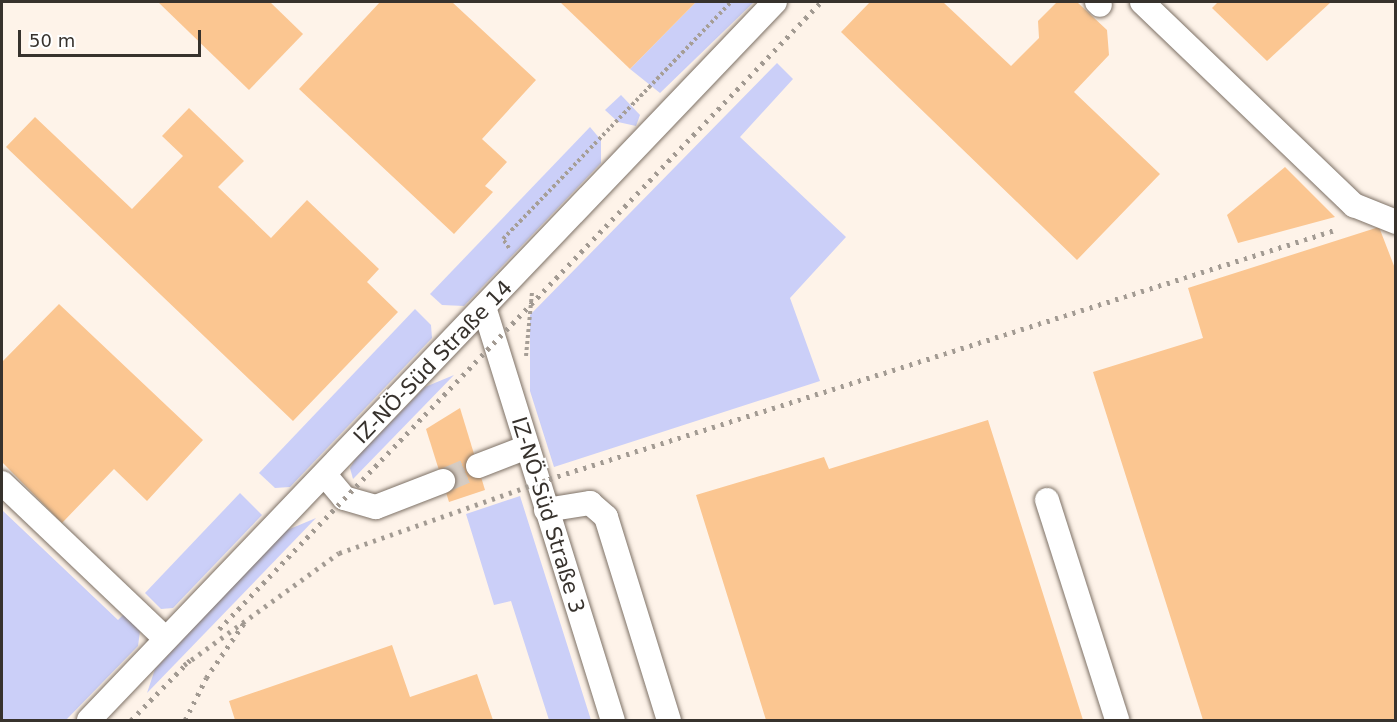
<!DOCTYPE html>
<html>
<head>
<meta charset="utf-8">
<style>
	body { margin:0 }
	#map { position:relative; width:1397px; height:722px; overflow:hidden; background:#fef3e9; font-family:"DejaVu Sans",sans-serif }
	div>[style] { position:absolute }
	.green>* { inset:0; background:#cbcff8 }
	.building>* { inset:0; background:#fbc691 }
	.minor-tunnel>* { height:24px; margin-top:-12px; transform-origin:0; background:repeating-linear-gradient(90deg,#d6ccc3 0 24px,transparent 0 36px) }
	.path>* { height:4px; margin-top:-2px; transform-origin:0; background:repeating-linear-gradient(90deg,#a69e96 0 3px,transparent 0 6px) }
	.roads { filter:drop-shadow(0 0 2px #7d7166) drop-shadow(0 0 2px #7d7166) }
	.minor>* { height:24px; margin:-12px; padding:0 12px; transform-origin:12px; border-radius:12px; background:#fff }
	.rail>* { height:4.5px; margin-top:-2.25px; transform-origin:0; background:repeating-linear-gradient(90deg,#a29a92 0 3px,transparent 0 9px) }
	span { translate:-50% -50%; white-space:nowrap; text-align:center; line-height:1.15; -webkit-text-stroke:4.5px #fff; paint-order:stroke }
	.street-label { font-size:21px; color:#37322d }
	.frame { position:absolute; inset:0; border:3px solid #37322d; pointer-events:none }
	.scale { position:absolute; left:18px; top:30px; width:183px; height:27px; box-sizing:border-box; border:3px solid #37322d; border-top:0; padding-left:8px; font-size:18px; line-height:21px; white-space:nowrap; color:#37322d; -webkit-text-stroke:4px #fff; paint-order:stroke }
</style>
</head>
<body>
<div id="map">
	<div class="green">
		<div style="clip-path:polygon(696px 2px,754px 2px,660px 93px,630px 69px)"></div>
		<div style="clip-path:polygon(777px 63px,793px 79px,740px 137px,846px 237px,790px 298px,820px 381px,554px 467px,530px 391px,530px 315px)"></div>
		<div style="clip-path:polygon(621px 95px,640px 115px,636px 126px,618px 122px,605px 110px)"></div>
		<div style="clip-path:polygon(590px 127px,601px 140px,601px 163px,464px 306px,442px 305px,430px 294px)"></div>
		<div style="clip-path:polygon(415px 309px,431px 325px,432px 338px,290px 487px,275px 488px,259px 473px)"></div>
		<div style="clip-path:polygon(454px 375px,353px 479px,350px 468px,356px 458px,425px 387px)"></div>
		<div style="clip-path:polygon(240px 493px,262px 515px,173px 608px,161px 609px,145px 593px)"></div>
		<div style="clip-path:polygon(520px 496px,591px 720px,549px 720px,511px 601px,494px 605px,466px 514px)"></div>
		<div style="clip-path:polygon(2px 510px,118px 620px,124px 614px,140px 631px,138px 646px,66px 720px,2px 720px)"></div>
		<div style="clip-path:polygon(316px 518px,147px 693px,155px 669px,285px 531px)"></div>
	</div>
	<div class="building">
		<div style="clip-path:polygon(158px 2px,270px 2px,303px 34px,249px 90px)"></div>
		<div style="clip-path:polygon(380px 2px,452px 2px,536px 80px,482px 139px,507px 162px,485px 186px,493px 192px,454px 234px,299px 89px)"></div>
		<div style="clip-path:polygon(560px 2px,696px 2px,630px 69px)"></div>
		<div style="clip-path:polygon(870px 2px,943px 2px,1011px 66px,1039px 38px,1038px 21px,1057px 2px,1077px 2px,1107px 30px,1109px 55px,1074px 92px,1160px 174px,1077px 260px,841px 32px)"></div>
		<div style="clip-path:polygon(1218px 2px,1331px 2px,1267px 61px,1212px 8px)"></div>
		<div style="clip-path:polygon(189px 108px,244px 161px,218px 187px,271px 238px,307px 200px,379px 269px,367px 282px,398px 312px,293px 421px,6px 147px,35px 117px,132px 209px,183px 156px,162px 136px)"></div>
		<div style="clip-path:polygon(1285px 167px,1335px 217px,1238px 243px,1227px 215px)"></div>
		<div style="clip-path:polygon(1379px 227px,1396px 271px,1396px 720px,1203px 720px,1093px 372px,1203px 338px,1188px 288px)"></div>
		<div style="clip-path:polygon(59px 304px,203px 440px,147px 501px,114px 469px,62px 523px,2px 462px,2px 362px)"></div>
		<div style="clip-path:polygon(460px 408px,485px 490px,449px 502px,426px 429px)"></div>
		<div style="clip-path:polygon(988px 420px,1083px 720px,766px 720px,696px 495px,824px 457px,829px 469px)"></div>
		<div style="clip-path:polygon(392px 645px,410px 697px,477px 674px,493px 720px,235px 720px,229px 701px)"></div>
	</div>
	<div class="minor-tunnel">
		<div style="left:443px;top:481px;width:38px;rotate:-23deg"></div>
	</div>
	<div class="path">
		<div style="left:509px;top:248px;width:11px;rotate:-124deg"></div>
		<div style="left:503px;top:239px;width:329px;rotate:-46.1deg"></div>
		<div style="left:526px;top:356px;width:64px;rotate:-84.6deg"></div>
	</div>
	<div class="roads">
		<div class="minor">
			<div style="left:1097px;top:2px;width:4px;rotate:45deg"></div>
			<div style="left:1142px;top:2px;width:294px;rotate:43.8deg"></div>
			<div style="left:1354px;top:205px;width:45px;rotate:22deg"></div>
			<div style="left:485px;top:310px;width:430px;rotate:72.7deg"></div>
			<div style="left:478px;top:466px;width:53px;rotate:-21.2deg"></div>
			<div style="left:325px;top:475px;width:30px;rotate:50deg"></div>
			<div style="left:344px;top:498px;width:33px;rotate:16deg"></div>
			<div style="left:376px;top:507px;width:72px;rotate:-21.2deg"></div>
			<div style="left:2px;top:483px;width:226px;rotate:43.6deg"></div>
			<div style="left:1047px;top:500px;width:231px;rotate:72.3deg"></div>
			<div style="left:546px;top:510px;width:45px;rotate:-9deg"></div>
			<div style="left:590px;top:503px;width:21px;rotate:41deg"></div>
			<div style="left:606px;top:517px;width:213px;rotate:72.8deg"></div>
			<div style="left:89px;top:720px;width:993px;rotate:-46.31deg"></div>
		</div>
	</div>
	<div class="rail">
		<div style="left:219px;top:629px;width:869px;rotate:-46.17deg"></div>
		<div style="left:184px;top:665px;width:191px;rotate:-35.9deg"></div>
		<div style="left:339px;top:553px;width:223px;rotate:-19.4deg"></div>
		<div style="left:549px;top:479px;width:828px;rotate:-17.58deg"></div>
		<div style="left:131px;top:720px;width:84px;rotate:-45.5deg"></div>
		<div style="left:185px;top:720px;width:47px;rotate:-63.4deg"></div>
		<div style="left:206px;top:678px;width:67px;rotate:-55.4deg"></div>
	</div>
	<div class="street-label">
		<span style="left:433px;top:362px;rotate:-46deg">IZ-NÖ-Süd Straße 14</span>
		<span style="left:548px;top:515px;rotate:73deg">IZ-NÖ-Süd Straße 3</span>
	</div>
	<div class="frame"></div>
	<div class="scale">50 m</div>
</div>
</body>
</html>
